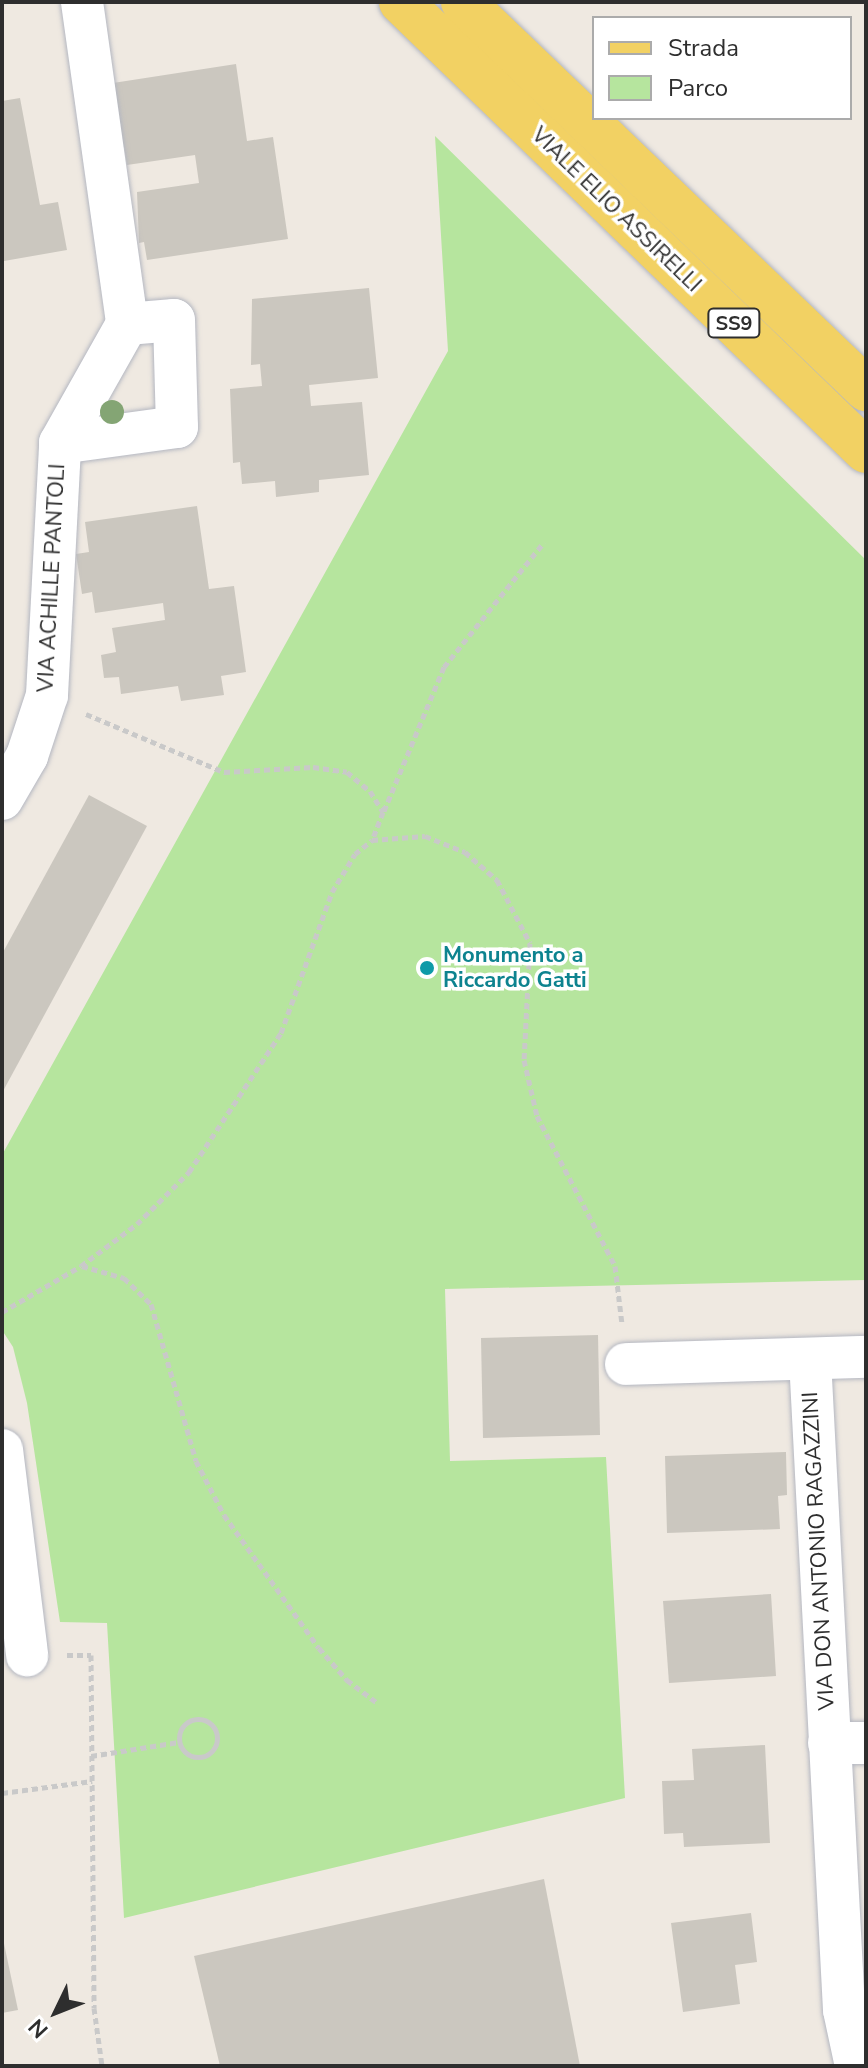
<!DOCTYPE html>
<html>
<head>
<meta charset="utf-8">
<style>
	body { margin:0 }
	#map { position:relative; width:868px; height:2068px; overflow:hidden; background:#efe9e1; font-family:"Nunito Sans",sans-serif }
	div>[style] { position:absolute }
	.green>* { inset:0; background:#b6e59e }
	.building>* { inset:0; background:#cbc7bf }
	.path>* { height:5px; margin-top:-2.5px; transform-origin:0; background:repeating-linear-gradient(90deg,#c9c9c9 0 6px,transparent 0 10px) }
	.path>.ring { margin:-2.5px; padding:0; box-sizing:content-box; background:none; border:5px solid #c9c9c9; border-radius:50% }
	.roads { filter:drop-shadow(0 0 2px #b4b7c1) drop-shadow(0 0 2px #b4b7c1) }
	.minor>* { height:42px; margin:-21px; padding:0 21px; transform-origin:21px; border-radius:21px; background:#fff }
	.primary>* { height:44px; margin:-22px; padding:0 22px; transform-origin:22px; border-radius:22px; background:#f2d163 }
	.trees>* { width:24px; height:24px; margin:-12px; border-radius:50%; background:#84a574 }
	.dots>* { width:22px; height:22px; translate:-50% -50%; box-sizing:border-box; border:4px solid #fff; border-radius:50% }
	span { translate:-50% -50%; white-space:nowrap; text-align:center; line-height:1.15; -webkit-text-stroke:7px #fff; paint-order:stroke }
	.shield-label span { padding:2px 6px; background:#fff; border:2px solid; border-radius:6px; -webkit-text-stroke-width:0 }
	.shield-label { font-size:20px; color:#2e2e2e; font-weight:700 }
	.street-label { font-size:22px; color:#2e2e2e }
	.culture-label { font-size:22px; color:#0d838f; font-weight:700 }
	.left { translate:0 -50%; text-align:left }
	.frame { position:absolute; inset:0; border:4px solid #2e2e2e; pointer-events:none }
	.legend { position:absolute; left:592px; top:16px; width:260px; height:104px; box-sizing:border-box; background:#fff; border:2px solid #ababab; margin:0; padding:10px 14px; list-style:none; font-size:24px; color:#2e2e2e }
	.legend li { display:flex; align-items:center; gap:16px; height:40px }
	.legend b { width:40px; border:2px solid #ababab }
	.north { position:absolute; left:16px; top:1972px; width:80px; height:80px; -webkit-text-stroke:6px #fff; paint-order:stroke; rotate:227deg; font-size:22px; font-weight:700; line-height:32px; text-align:center; color:#2e2e2e }
	.north::after { content:''; display:block; margin:auto; width:28px; height:36px; background:#2e2e2e; clip-path:polygon(50% 0,100% 100%,50% 72%,0 100%) }
</style>
</head>
<body>
<div id="map">
	<div class="green">
		<div style="clip-path:polygon(435px 136px,866px 560px,866px 1280px,445px 1289px,450px 1461px,606px 1457px,625px 1798px,124px 1918px,107px 1623px,60px 1622px,27px 1403px,13px 1347px,2px 1330px,2px 1155px,448px 351px)"></div>
	</div>
	<div class="building">
		<div style="clip-path:polygon(236px 64px,247px 141px,273px 137px,288px 239px,147px 260px,144px 242px,139px 243px,137px 192px,199px 183px,195px 155px,127px 165px,124px 147px,111px 149px,113px 83px)"></div>
		<div style="clip-path:polygon(20px 98px,40px 205px,58px 202px,67px 250px,4px 261px,2px 101px)"></div>
		<div style="clip-path:polygon(369px 288px,378px 378px,309px 385px,311px 406px,362px 402px,369px 475px,319px 480px,319px 492px,276px 497px,275px 481px,242px 484px,240px 462px,233px 463px,230px 389px,262px 386px,260px 364px,251px 365px,252px 299px)"></div>
		<div style="clip-path:polygon(197px 506px,209px 589px,234px 586px,246px 672px,221px 676px,224px 695px,181px 701px,178px 686px,121px 694px,119px 677px,104px 678px,101px 655px,116px 652px,112px 628px,165px 620px,163px 603px,95px 613px,92px 592px,82px 594px,76px 554px,89px 552px,85px 522px)"></div>
		<div style="clip-path:polygon(89px 795px,147px 826px,2px 1093px,2px 954px)"></div>
		<div style="clip-path:polygon(598px 1335px,600px 1435px,483px 1438px,481px 1338px)"></div>
		<div style="clip-path:polygon(786px 1452px,787px 1495px,778px 1496px,780px 1529px,667px 1533px,665px 1456px)"></div>
		<div style="clip-path:polygon(771px 1594px,776px 1676px,669px 1683px,663px 1601px)"></div>
		<div style="clip-path:polygon(765px 1745px,770px 1843px,684px 1847px,683px 1833px,664px 1834px,662px 1781px,694px 1780px,692px 1749px)"></div>
		<div style="clip-path:polygon(544px 1879px,580px 2066px,220px 2066px,194px 1956px)"></div>
		<div style="clip-path:polygon(751px 1913px,757px 1962px,735px 1965px,740px 2004px,683px 2012px,671px 1923px)"></div>
		<div style="clip-path:polygon(2px 1934px,18px 2010px,2px 2013px)"></div>
	</div>
	<div class="path">
		<div style="left:86px;top:714px;width:150px;rotate:22.8deg"></div>
		<div style="left:224px;top:772px;width:89px;rotate:-3.2deg"></div>
		<div style="left:313px;top:767px;width:34px;rotate:8deg"></div>
		<div style="left:347px;top:772px;width:30px;rotate:40deg"></div>
		<div style="left:370px;top:791px;width:25px;rotate:58deg"></div>
		<div style="left:383px;top:812px;width:30px;rotate:111deg"></div>
		<div style="left:384px;top:811px;width:156px;rotate:-67.4deg"></div>
		<div style="left:444px;top:667px;width:160px;rotate:-51.3deg"></div>
		<div style="left:82px;top:1266px;width:44px;rotate:15.9deg"></div>
		<div style="left:124px;top:1278px;width:37px;rotate:44deg"></div>
		<div style="left:151px;top:1304px;width:163px;rotate:74deg"></div>
		<div style="left:196px;top:1461px;width:61px;rotate:62.6deg"></div>
		<div style="left:224px;top:1515px;width:163px;rotate:54.5deg"></div>
		<div style="left:319px;top:1648px;width:43px;rotate:48.8deg"></div>
		<div style="left:347px;top:1680px;width:39px;rotate:37deg"></div>
		<div style="left:2px;top:1312px;width:91px;rotate:-30.2deg"></div>
		<div style="left:81px;top:1266px;width:70px;rotate:-36.9deg"></div>
		<div style="left:137px;top:1224px;width:74px;rotate:-45deg"></div>
		<div style="left:189px;top:1172px;width:167px;rotate:-56.5deg"></div>
		<div style="left:281px;top:1033px;width:150px;rotate:-70.1deg"></div>
		<div style="left:332px;top:892px;width:44px;rotate:-58.8deg"></div>
		<div style="left:355px;top:854px;width:22px;rotate:-39deg"></div>
		<div style="left:372px;top:840px;width:53px;rotate:-4.3deg"></div>
		<div style="left:425px;top:836px;width:43px;rotate:21.8deg"></div>
		<div style="left:465px;top:852px;width:43px;rotate:41.2deg"></div>
		<div style="left:497px;top:880px;width:71px;rotate:62.4deg"></div>
		<div style="left:530px;top:943px;width:117px;rotate:92.9deg"></div>
		<div style="left:524px;top:1060px;width:57px;rotate:76.9deg"></div>
		<div style="left:537px;top:1116px;width:169px;rotate:62.5deg"></div>
		<div style="left:615px;top:1266px;width:58px;rotate:83.1deg"></div>
		<div style="left:67px;top:1655px;width:24px"></div>
		<div style="left:91px;top:1655px;width:353px;rotate:89.5deg"></div>
		<div style="left:94px;top:2008px;width:59px;rotate:82.1deg"></div>
		<div class="ring" style="left:179px;top:1719px;width:33px;height:33px"></div>
		<div style="left:91px;top:1756px;width:89px;rotate:-9deg"></div>
		<div style="left:2px;top:1793px;width:91px;rotate:-7.6deg"></div>
	</div>
	<div class="roads">
		<div class="minor">
			<div style="left:82px;top:2px;width:325px;rotate:82deg"></div>
			<div style="left:2px;top:799px;width:50px;rotate:-59.8deg"></div>
			<div style="left:27px;top:756px;width:64px;rotate:-71.8deg"></div>
			<div style="left:47px;top:695px;width:252px;rotate:-87deg"></div>
			<div style="left:60px;top:443px;width:137px;rotate:-60.6deg"></div>
			<div style="left:127px;top:324px;width:47px;rotate:-4.9deg"></div>
			<div style="left:174px;top:320px;width:107px;rotate:88.4deg"></div>
			<div style="left:177px;top:427px;width:118px;rotate:172.2deg"></div>
			<div style="left:810px;top:1359px;width:652px;rotate:87.01deg"></div>
			<div style="left:844px;top:2010px;width:57px;rotate:77.9deg"></div>
			<div style="left:626px;top:1364px;width:240px;rotate:-1.7deg"></div>
			<div style="left:2px;top:1450px;width:207px;rotate:83deg"></div>
			<div style="left:829px;top:1743px;width:37px"></div>
		</div>
		<div class="primary">
			<div style="left:401px;top:2px;width:646px;rotate:44deg"></div>
			<div style="left:463px;top:2px;width:559px;rotate:43.84deg"></div>
		</div>
	</div>
	<div class="trees">
		<div style="left:112px;top:412px"></div>
	</div>
	<div class="dots">
		<div style="left:427px;top:968px;background:#0f9aa8"></div>
	</div>
	<div class="shield-label">
		<span style="left:734px;top:323px">SS9</span>
	</div>
	<div class="street-label">
		<span style="left:616px;top:210px;rotate:44deg">VIALE ELIO ASSIRELLI</span>
		<span style="left:52px;top:578px;rotate:-87deg">VIA ACHILLE PANTOLI</span>
		<span style="left:819px;top:1551px;rotate:-93deg">VIA DON ANTONIO RAGAZZINI</span>
	</div>
	<div class="culture-label">
		<span class="left" style="left:443px;top:968px">Monumento a<br>Riccardo Gatti</span>
	</div>
	<div class="frame"></div>
	<ul class="legend">
	<li><b style="height:10px;background:#f2d163"></b>Strada</li>
	<li><b style="height:22px;background:#b6e59e"></b>Parco</li>
	</ul>
	<div class="north">N</div>
</div>
</body>
</html>
